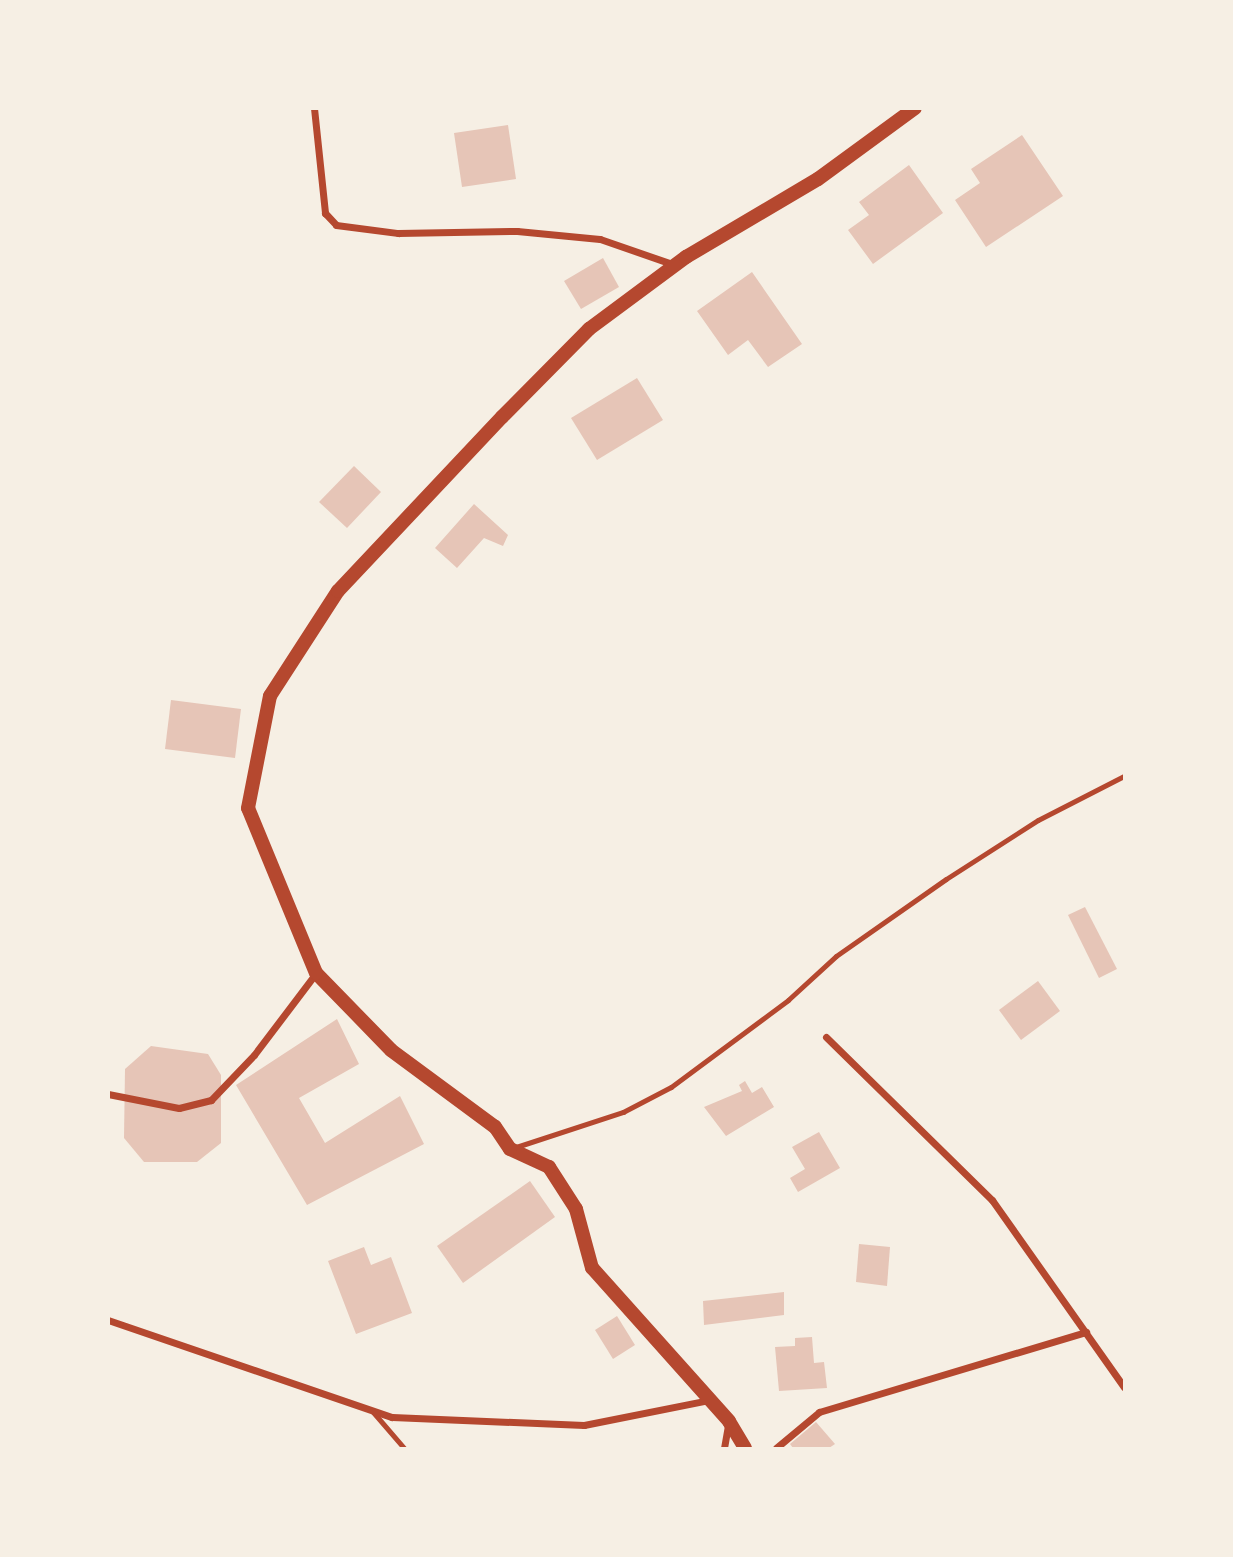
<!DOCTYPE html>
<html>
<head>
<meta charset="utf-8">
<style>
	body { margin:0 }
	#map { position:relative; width:1233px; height:1557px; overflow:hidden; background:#f6efe4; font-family:"PT Sans",sans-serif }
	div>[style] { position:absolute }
	.building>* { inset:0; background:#e6c5b7 }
	.service>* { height:5px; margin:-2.5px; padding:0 2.5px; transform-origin:2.5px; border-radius:2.5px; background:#b5482f }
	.minor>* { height:7px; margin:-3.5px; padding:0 3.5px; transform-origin:3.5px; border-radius:3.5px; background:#b5482f }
	.secondary>* { height:14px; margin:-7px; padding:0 7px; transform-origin:7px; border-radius:7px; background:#b5482f }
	span { translate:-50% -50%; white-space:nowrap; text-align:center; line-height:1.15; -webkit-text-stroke:5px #f6efe4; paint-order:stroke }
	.frame { position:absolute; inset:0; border:110px solid #f6efe4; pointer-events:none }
</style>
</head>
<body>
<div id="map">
	<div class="building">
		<div style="clip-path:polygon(508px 125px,516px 179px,462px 187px,454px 133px)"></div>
		<div style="clip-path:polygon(1022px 135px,1063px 196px,986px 247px,955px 200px,980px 183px,971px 169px)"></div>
		<div style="clip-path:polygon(909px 165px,943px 213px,873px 264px,848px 230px,869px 215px,859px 202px)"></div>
		<div style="clip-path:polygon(603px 258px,619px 287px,581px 309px,564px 281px)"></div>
		<div style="clip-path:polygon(752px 272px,802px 344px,768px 367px,748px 340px,728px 355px,697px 311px)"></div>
		<div style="clip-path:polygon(637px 378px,663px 420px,597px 460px,571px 418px)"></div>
		<div style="clip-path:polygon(354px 466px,381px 492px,347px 528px,319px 502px)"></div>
		<div style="clip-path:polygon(474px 504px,508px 535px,503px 546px,484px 538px,457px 568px,435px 548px)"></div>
		<div style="clip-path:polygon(171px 700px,241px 709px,235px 758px,165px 749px)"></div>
		<div style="clip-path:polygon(1085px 907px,1117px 969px,1099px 978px,1068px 915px)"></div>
		<div style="clip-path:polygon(1038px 981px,1060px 1011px,1021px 1040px,999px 1010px)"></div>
		<div style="clip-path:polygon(337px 1019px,359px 1064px,299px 1098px,325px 1143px,400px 1096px,424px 1144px,307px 1205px,236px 1085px)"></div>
		<div style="clip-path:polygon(151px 1046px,208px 1054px,221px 1075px,221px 1143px,197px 1162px,144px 1162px,124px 1138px,125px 1069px)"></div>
		<div style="clip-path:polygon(745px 1081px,752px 1093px,762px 1087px,774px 1107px,726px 1136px,704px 1107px,742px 1091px,739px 1085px)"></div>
		<div style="clip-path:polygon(819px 1132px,840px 1168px,798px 1192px,790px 1178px,805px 1169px,792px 1147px)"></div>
		<div style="clip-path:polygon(530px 1181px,555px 1217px,463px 1283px,437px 1246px)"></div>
		<div style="clip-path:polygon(859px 1244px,890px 1247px,887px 1286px,856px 1282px)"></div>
		<div style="clip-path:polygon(364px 1247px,371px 1265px,391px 1257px,412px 1313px,356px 1334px,328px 1261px)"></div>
		<div style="clip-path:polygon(784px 1292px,784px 1315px,704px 1325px,703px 1301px)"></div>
		<div style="clip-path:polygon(617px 1316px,635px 1345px,613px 1359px,595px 1330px)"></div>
		<div style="clip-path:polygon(812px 1337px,814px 1363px,824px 1362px,827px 1388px,779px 1391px,775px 1347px,795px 1346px,795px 1338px)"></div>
		<div style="clip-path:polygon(816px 1422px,835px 1444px,829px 1448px,793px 1448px,790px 1444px)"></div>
	</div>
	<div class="service">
		<div style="left:513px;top:1148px;width:116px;rotate:-18.1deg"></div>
		<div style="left:623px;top:1112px;width:54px;rotate:-27.5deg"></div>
		<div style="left:671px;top:1087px;width:146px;rotate:-36.6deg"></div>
		<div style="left:788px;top:1000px;width:65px;rotate:-42.5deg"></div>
		<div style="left:836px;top:956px;width:134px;rotate:-35deg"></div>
		<div style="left:946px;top:879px;width:109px;rotate:-32.7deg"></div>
		<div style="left:1038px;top:820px;width:97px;rotate:-27.1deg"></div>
		<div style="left:373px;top:1412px;width:48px;rotate:49.3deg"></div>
	</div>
	<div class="minor">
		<div style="left:314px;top:108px;width:106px;rotate:84deg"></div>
		<div style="left:325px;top:213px;width:16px;rotate:47deg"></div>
		<div style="left:336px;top:225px;width:63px;rotate:7.4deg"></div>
		<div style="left:398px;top:233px;width:119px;rotate:-1deg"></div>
		<div style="left:517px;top:231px;width:83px;rotate:5.5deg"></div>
		<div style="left:600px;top:239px;width:79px;rotate:19.1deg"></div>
		<div style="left:826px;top:1037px;width:233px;rotate:44.5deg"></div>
		<div style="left:992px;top:1200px;width:229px;rotate:54.8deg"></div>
		<div style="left:108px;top:1094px;width:72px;rotate:11.2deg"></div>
		<div style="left:179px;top:1108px;width:33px;rotate:-14deg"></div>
		<div style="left:211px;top:1100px;width:62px;rotate:-46.3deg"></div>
		<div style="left:254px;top:1055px;width:103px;rotate:-52.9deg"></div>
		<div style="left:108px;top:1320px;width:300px;rotate:18.9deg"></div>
		<div style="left:392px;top:1417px;width:192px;rotate:2.4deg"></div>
		<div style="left:584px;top:1425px;width:127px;rotate:-11.3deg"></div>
		<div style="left:724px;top:1448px;width:23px;rotate:-80deg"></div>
		<div style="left:776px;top:1448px;width:56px;rotate:-39.9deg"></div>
		<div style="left:819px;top:1412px;width:279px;rotate:-16.7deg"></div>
	</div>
	<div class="secondary">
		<div style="left:745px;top:1448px;width:31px;rotate:-121deg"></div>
		<div style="left:729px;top:1421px;width:205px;rotate:-131.8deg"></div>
		<div style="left:592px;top:1268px;width:61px;rotate:-105.2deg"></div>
		<div style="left:576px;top:1209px;width:50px;rotate:-122.7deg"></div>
		<div style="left:549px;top:1167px;width:43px;rotate:-155.2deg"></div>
		<div style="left:510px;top:1149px;width:27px;rotate:-124deg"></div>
		<div style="left:495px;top:1127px;width:129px;rotate:-143.5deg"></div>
		<div style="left:391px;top:1050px;width:107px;rotate:-134.2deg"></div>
		<div style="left:316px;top:973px;width:178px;rotate:-112.4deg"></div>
		<div style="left:248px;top:808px;width:114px;rotate:-78.9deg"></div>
		<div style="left:270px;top:696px;width:125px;rotate:-57.1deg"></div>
		<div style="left:338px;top:591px;width:239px;rotate:-46.7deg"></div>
		<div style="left:502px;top:417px;width:124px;rotate:-45.3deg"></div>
		<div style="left:589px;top:329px;width:121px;rotate:-36.6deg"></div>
		<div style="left:686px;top:257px;width:153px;rotate:-30.6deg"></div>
		<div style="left:818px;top:179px;width:120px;rotate:-36.2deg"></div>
	</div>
	<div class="frame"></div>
</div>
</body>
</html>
